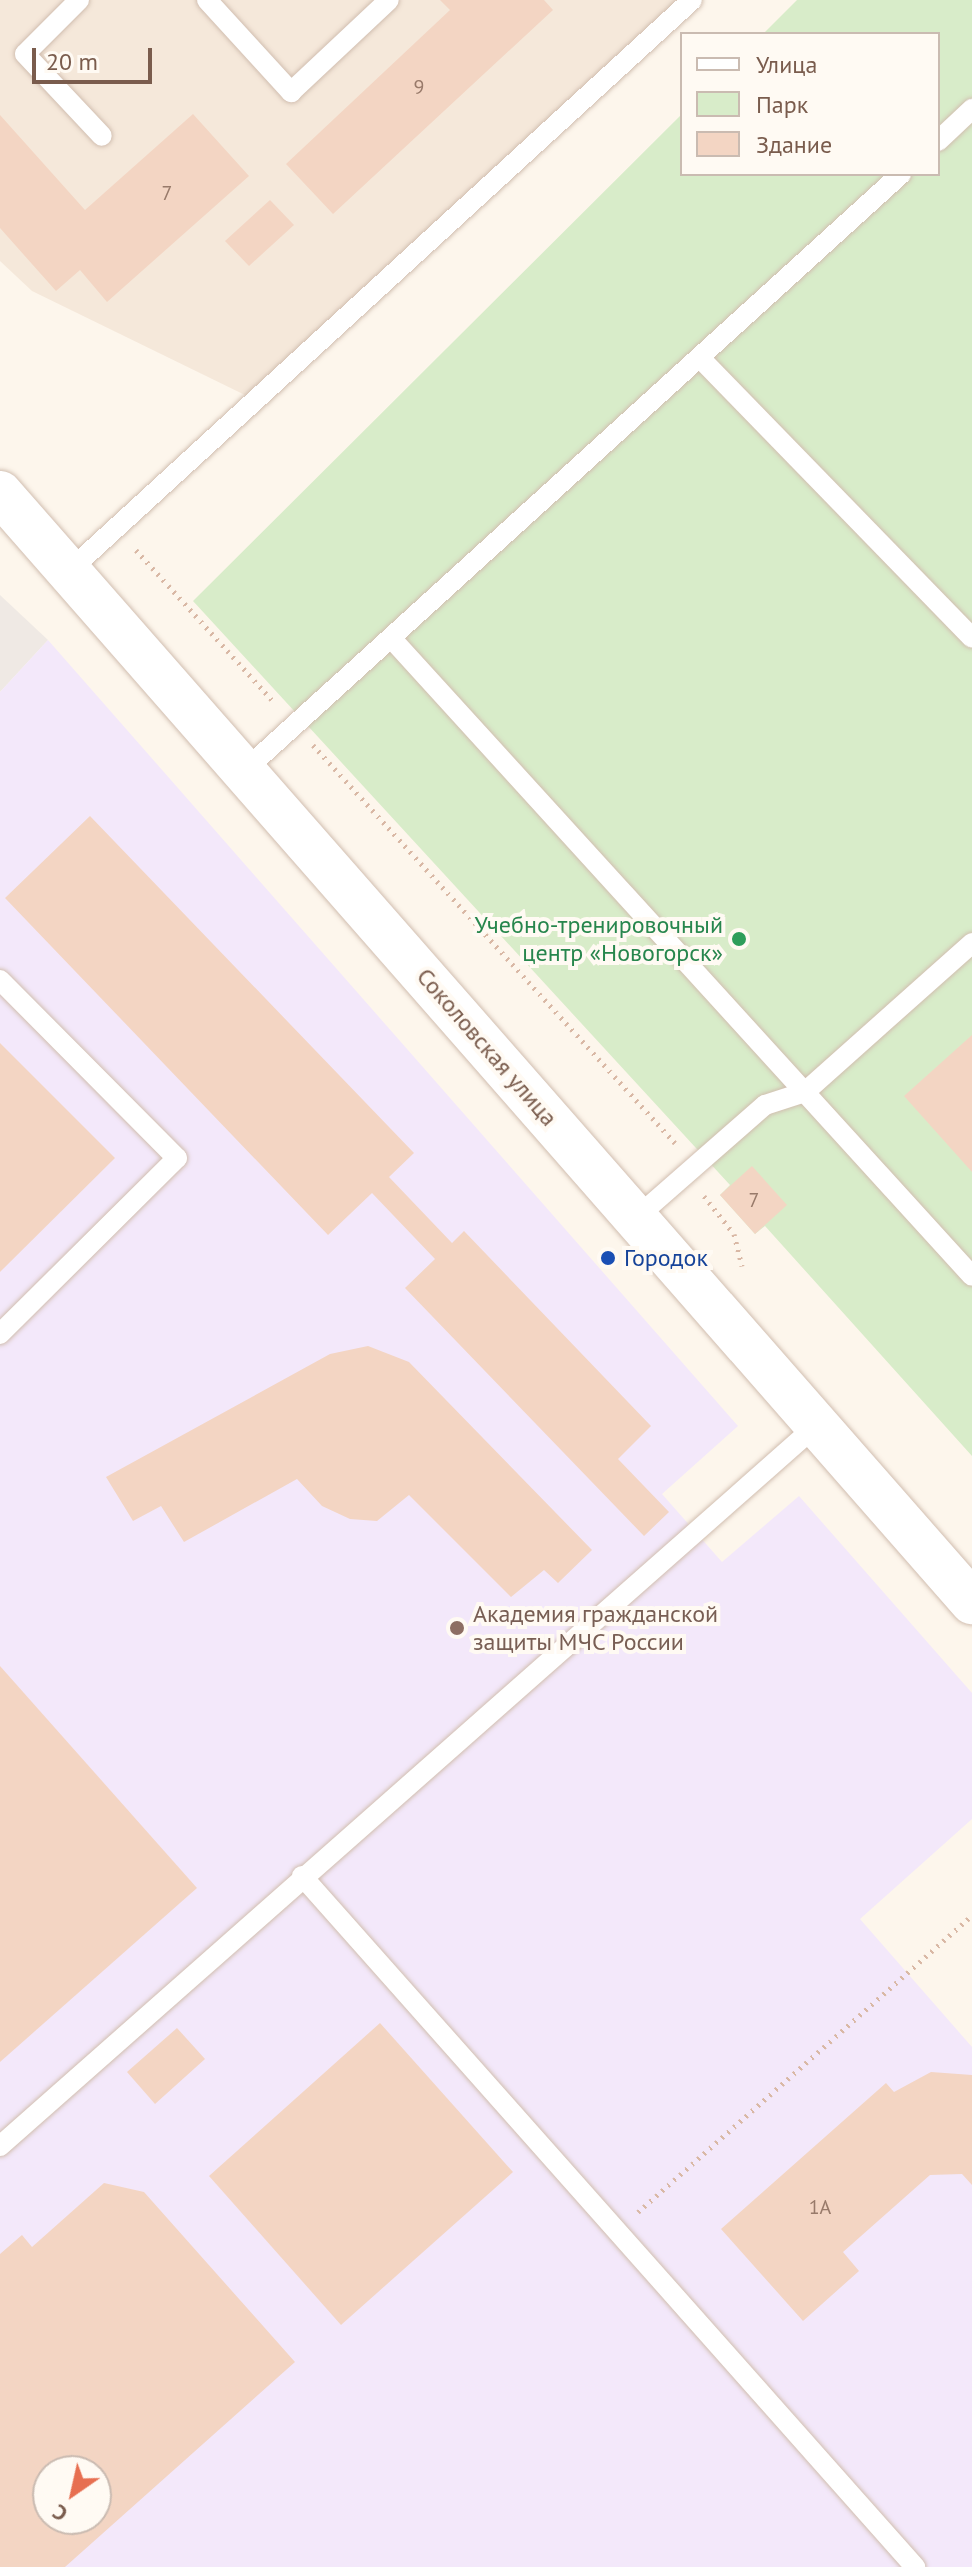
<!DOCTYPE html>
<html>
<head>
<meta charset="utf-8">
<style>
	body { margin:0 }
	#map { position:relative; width:972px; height:2567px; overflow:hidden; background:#fdf6ec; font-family:"PT Sans",sans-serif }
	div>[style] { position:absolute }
	.residential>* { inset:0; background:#f5e8da }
	.industrial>* { inset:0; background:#efe9e4 }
	.education>* { inset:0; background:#f3e8fa }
	.green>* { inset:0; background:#d8ecc9 }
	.building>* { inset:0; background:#f3d5c3 }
	.path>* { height:5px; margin-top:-2.5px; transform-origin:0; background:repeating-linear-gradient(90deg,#d9b8a5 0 2px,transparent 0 8px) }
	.roads { filter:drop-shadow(0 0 2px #d1beb0) drop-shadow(0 0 2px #d1beb0) }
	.service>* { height:20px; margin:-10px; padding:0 10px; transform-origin:10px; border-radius:10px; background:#fff }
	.tertiary>* { height:44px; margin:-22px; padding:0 22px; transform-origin:22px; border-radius:22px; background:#fff }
	.dots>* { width:22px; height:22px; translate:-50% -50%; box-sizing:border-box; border:4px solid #fffaf3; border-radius:50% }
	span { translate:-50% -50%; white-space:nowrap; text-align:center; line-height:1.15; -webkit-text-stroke:8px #fffaf3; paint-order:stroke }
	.number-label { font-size:20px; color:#987a6a }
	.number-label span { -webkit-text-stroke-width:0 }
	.leisure-label { font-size:24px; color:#27864d }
	.right { translate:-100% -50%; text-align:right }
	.street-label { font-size:24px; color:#7a5c4d }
	.transit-label { font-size:24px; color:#164399 }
	.left { translate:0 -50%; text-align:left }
	.education-label { font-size:24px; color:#785e54 }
	.legend { position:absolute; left:680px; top:32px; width:260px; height:144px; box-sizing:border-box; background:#fffaf3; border:2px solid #cabbb1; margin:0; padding:10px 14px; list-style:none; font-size:24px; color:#7a5c4d }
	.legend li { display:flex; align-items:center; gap:16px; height:40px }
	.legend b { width:40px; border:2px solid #cabbb1 }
	.north { position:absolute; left:32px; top:2455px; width:80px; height:80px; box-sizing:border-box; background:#fffaf3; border:2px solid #cabbb1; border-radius:50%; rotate:214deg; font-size:22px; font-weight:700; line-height:32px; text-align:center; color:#7a5c4d }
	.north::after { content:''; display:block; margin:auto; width:28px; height:36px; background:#e76f51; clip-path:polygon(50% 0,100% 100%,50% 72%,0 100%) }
	.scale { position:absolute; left:32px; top:48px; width:120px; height:36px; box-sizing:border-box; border:4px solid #7a5c4d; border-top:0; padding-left:10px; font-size:24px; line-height:28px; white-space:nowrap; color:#7a5c4d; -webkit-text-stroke:6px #fffaf3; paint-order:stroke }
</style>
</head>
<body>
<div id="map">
	<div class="residential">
		<div style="clip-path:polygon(0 0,688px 0,247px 396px,32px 291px,0 261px)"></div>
	</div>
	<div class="industrial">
		<div style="clip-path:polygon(0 595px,48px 640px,0 692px)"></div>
	</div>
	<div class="education">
		<div style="clip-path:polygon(evenodd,48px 640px,738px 1426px,662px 1494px,722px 1562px,799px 1496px,972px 1693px,972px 1819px,860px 1919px,972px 2047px,972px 2567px,0 2567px,0 692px,48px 640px,48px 2471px,96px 2471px,96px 2519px,48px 2519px,48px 2471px)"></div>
	</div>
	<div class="green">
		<div style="clip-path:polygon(797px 0,972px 0,972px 1456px,765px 1226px,755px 1234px,720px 1195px,730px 1185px,193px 601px,682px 114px,682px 174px,938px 174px,938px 34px,763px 34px)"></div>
	</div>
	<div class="building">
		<div style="clip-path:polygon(440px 0,544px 0,553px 10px,333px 214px,286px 164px,450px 10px)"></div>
		<div style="clip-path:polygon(193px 114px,249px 176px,107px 302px,80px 270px,56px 291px,0 228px,0 115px,85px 210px)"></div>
		<div style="clip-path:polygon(270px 200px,294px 225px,249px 266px,225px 241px)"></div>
		<div style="clip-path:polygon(90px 816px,414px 1153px,389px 1177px,452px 1243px,464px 1231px,651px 1426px,618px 1459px,669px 1512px,644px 1536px,405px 1288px,435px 1259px,372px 1193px,328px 1235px,5px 898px)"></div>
		<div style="clip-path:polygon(972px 1035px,972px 1172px,904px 1096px)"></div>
		<div style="clip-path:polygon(0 1043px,115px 1158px,0 1272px)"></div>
		<div style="clip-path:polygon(752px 1166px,787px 1205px,755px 1234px,720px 1195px)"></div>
		<div style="clip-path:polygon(368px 1346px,409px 1362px,592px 1550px,558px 1583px,544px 1570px,511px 1597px,409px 1495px,377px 1521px,350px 1519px,322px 1506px,297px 1479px,184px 1542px,161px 1506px,133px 1521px,106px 1477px,330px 1354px)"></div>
		<div style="clip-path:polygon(0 1666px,197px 1888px,0 2062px)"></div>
		<div style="clip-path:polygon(380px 2023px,513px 2172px,341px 2325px,209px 2176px)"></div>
		<div style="clip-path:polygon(177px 2028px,205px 2059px,155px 2104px,127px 2072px)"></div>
		<div style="clip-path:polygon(931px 2072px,972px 2075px,972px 2185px,962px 2174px,930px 2175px,843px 2252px,859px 2271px,803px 2321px,721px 2229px,886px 2083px,894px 2092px)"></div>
		<div style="clip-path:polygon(evenodd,104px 2183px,144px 2192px,295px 2362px,65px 2567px,0 2567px,0 2254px,22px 2235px,32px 2247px,104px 2183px,48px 2471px,96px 2471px,96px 2519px,48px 2519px,48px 2471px)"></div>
	</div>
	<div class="path">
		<div style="left:136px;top:550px;width:205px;rotate:47.8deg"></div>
		<div style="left:313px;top:745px;width:538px;rotate:47.71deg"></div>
		<div style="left:704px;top:1196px;width:48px;rotate:51.7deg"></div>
		<div style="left:734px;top:1234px;width:33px;rotate:76deg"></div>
		<div style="left:638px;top:2212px;width:447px;rotate:-41.6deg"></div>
	</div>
	<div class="roads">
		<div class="service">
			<div style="left:79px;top:0;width:76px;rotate:135deg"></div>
			<div style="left:25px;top:54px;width:112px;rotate:46.8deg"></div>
			<div style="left:207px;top:0;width:125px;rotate:47.6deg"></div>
			<div style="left:291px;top:92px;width:134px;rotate:-43.2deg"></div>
			<div style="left:938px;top:141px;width:47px;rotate:-43.3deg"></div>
			<div style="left:700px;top:358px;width:390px;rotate:45.8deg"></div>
			<div style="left:69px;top:571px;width:845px;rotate:-42.51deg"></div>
			<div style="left:392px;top:639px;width:861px;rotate:47.68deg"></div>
			<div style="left:244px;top:771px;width:888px;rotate:-42.26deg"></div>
			<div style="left:0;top:980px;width:251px;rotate:45.2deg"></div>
			<div style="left:177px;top:1158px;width:250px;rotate:135.2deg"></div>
			<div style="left:637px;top:1217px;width:170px;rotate:-41.2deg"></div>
			<div style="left:765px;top:1105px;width:42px;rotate:-18deg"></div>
			<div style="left:805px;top:1092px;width:224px;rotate:-41.7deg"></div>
			<div style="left:302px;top:1876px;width:924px;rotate:48.42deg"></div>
			<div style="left:0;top:2146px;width:1091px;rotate:-41.43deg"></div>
		</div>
		<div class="tertiary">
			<div style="left:0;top:493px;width:1475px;rotate:48.77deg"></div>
		</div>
	</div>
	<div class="dots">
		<div style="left:739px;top:939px;background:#2e9e5b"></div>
		<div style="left:608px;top:1258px;background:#1a4fb4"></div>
		<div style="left:457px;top:1628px;background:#8d6e63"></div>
	</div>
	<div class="number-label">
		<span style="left:419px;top:87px">9</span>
		<span style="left:167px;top:193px">7</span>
		<span style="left:754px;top:1200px">7</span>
		<span style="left:820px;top:2207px">1А</span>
	</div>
	<div class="leisure-label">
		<span class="right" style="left:723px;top:939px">Учебно-тренировочный<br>центр «Новогорск»</span>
	</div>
	<div class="street-label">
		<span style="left:487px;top:1047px;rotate:49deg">Соколовская улица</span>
	</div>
	<div class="transit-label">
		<span class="left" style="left:624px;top:1258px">Городок</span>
	</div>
	<div class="education-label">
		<span class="left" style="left:473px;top:1628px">Академия гражданской<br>защиты МЧС России</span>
	</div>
	<ul class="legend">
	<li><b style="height:10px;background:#fff"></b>Улица</li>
	<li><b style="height:22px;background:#d8ecc9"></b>Парк</li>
	<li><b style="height:22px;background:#f3d5c3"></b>Здание</li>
	</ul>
	<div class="north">С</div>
	<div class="scale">20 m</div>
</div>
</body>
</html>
